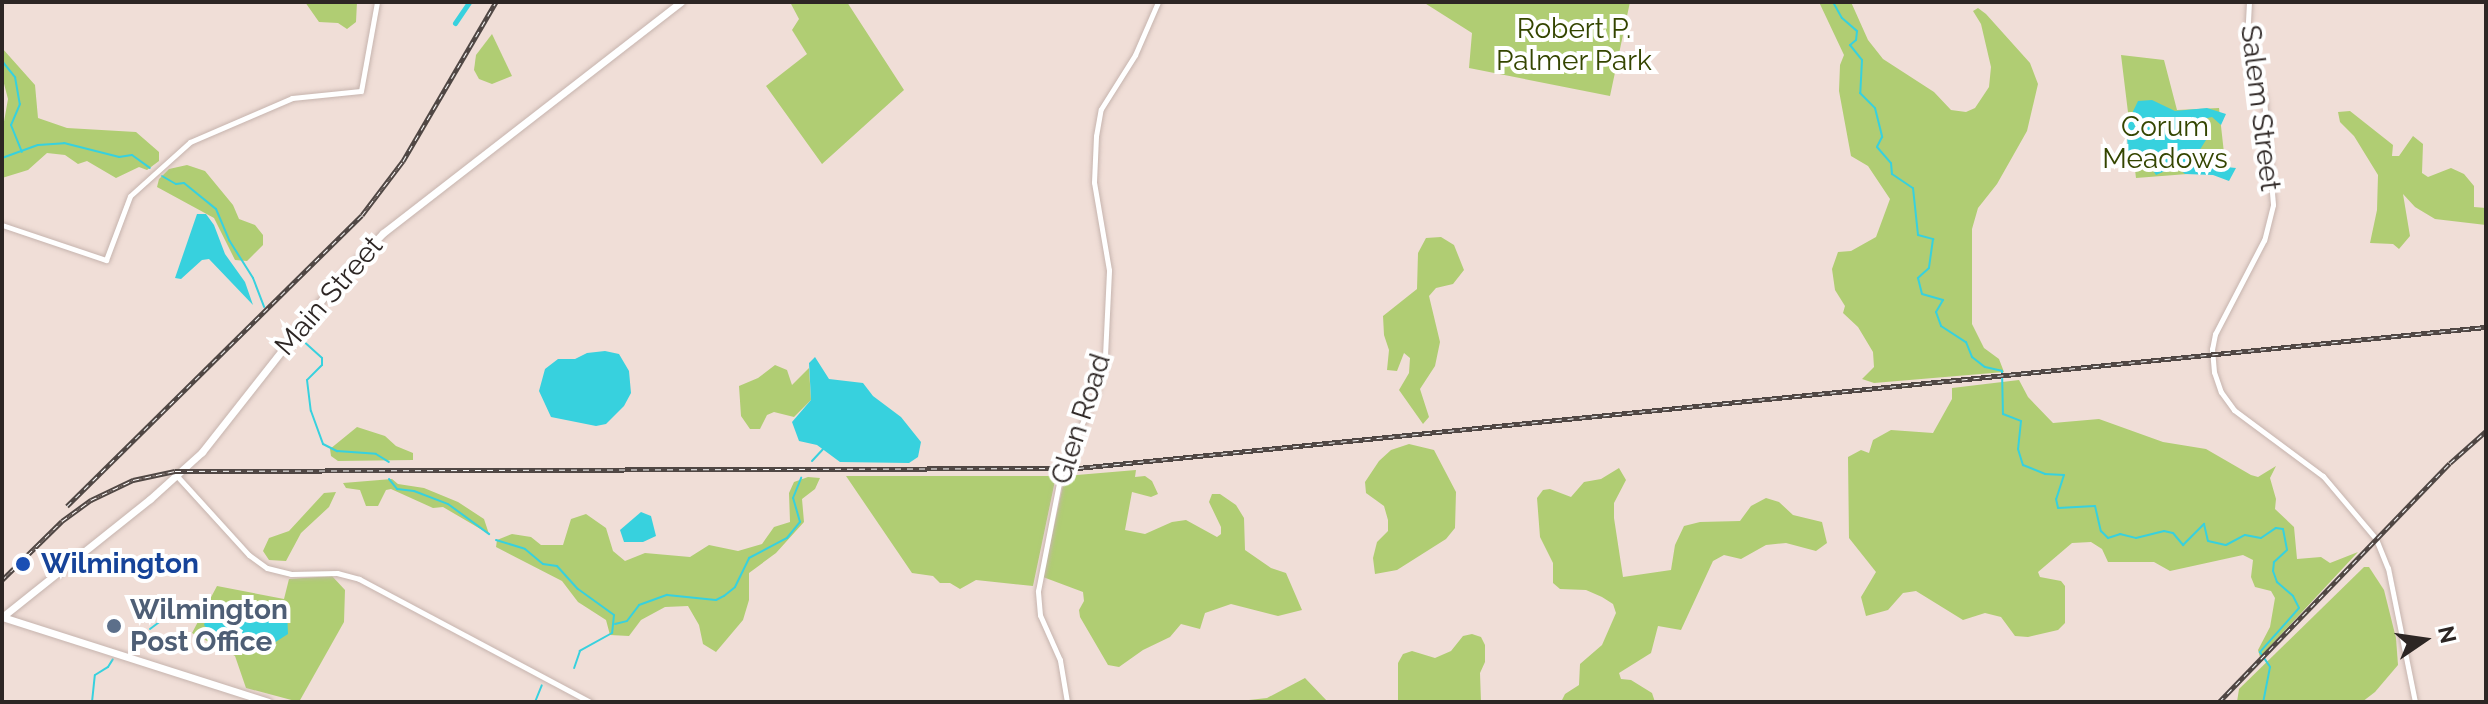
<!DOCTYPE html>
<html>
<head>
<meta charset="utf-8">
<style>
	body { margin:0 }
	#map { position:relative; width:2488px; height:704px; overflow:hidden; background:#f0ded7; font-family:Raleway,sans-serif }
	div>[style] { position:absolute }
	.green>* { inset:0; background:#b0cd73 }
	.water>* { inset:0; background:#37d1de }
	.stream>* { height:2px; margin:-1px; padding:0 1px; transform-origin:1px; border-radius:1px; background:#37d1de }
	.canal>* { height:5px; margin:-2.5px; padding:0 2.5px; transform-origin:2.5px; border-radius:2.5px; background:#37d1de }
	.roads { filter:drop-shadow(0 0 2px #c6b4ae) drop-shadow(0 0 2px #c6b4ae) }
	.minor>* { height:5px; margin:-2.5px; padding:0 2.5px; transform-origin:2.5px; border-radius:2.5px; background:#fff }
	.major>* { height:7px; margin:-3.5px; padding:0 3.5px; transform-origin:3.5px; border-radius:3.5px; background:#fff }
	.rail>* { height:5px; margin-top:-2.5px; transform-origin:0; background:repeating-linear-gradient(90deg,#fff 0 6px,#504744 0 12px); box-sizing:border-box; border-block:2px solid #504744 }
	.dots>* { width:22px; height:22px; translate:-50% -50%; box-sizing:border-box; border:4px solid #fff; border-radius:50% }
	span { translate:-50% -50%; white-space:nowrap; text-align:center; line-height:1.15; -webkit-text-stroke:8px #fff; paint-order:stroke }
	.park-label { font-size:28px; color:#344500 }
	.street-label { font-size:28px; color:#2d2624 }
	.transit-label { font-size:28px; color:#164399; font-weight:700 }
	.left { translate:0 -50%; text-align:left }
	.service-label { font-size:28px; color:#4e5e75; font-weight:700 }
	.frame { position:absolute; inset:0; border:4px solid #2d2624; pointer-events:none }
	.north { position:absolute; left:2384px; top:600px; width:80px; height:80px; -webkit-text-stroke:6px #fff; paint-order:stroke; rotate:77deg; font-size:22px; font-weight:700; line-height:32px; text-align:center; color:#2d2624 }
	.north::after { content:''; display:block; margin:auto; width:28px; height:36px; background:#2d2624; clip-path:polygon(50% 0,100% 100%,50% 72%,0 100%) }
</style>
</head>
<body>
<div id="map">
	<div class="green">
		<div style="clip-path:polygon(305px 2px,357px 2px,356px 22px,347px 29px,338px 23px,319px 22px)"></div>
		<div style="clip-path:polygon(790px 2px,847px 2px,904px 90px,822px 164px,766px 86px,807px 54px,792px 30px,799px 19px)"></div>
		<div style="clip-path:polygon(1423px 2px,1630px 2px,1610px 96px,1469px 68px,1472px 33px)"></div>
		<div style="clip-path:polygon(1819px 2px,1851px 2px,1868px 40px,1883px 59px,1934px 92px,1951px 110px,1966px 112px,1975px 108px,1989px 87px,1991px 67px,1981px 24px,1973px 11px,1978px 8px,1986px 14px,2030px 63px,2038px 84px,2027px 131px,1997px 184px,1978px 208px,1972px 229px,1972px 324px,1984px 348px,1999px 359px,2004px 372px,1874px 383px,1862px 379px,1874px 367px,1873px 352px,1858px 327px,1843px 313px,1845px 306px,1835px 290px,1832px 269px,1838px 252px,1851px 251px,1876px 237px,1890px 199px,1868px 166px,1851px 156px,1839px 91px,1840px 65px,1844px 55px)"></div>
		<div style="clip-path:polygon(492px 34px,512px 76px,492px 84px,479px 79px,474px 70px,476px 55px)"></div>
		<div style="clip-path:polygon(2px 48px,35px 85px,38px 118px,67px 128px,136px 132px,159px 152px,159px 161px,147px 170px,139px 167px,116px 178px,87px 161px,78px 164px,65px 155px,47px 153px,28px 170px,2px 178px,2px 133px,8px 99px,2px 76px)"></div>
		<div style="clip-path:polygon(2121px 55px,2164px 60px,2177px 110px,2219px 108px,2226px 171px,2136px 178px)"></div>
		<div style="clip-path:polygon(2350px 111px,2393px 145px,2392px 156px,2399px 156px,2413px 136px,2423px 144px,2422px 173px,2428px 177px,2451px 168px,2464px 174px,2474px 186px,2474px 207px,2486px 208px,2486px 225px,2435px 219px,2415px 207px,2403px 194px,2410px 236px,2399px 249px,2393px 244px,2370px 243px,2377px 210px,2378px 175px,2354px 136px,2340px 122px,2338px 112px)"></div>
		<div style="clip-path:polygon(187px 165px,205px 171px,233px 205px,239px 219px,255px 225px,263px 235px,263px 245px,247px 261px,235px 260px,214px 218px,157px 187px,159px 179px,169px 169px)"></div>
		<div style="clip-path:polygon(1441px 237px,1454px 245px,1464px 270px,1453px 284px,1436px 288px,1429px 296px,1440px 342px,1435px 366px,1420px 389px,1429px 417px,1423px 424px,1399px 390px,1409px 373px,1410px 358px,1404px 353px,1397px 371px,1387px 370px,1389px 350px,1384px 335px,1383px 316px,1417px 289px,1418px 253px,1426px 238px)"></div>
		<div style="clip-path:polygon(775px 365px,787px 370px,792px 385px,809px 368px,811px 400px,794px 417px,774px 412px,767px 415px,760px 429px,750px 429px,741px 416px,739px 386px,758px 378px)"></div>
		<div style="clip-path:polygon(2019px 380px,2028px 397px,2053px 423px,2099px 419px,2163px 442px,2206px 449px,2251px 475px,2258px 477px,2276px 466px,2270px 478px,2276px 499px,2275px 509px,2294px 527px,2297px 559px,2321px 557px,2330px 563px,2358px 552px,2260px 657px,2258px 650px,2270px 627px,2275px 598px,2271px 591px,2255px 587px,2251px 577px,2253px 560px,2243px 555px,2170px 571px,2154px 562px,2108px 562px,2102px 549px,2091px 542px,2072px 543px,2038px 572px,2040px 577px,2061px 581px,2065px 586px,2065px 623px,2058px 630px,2028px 637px,2015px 636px,2001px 617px,1985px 613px,1963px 620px,1916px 591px,1903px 593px,1888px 610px,1866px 616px,1861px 597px,1876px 572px,1849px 538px,1848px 457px,1861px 450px,1869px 453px,1873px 440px,1891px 430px,1933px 433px,1952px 399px,1952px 388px)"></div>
		<div style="clip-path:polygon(357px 427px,385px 436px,396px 446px,413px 453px,413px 460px,338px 461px,331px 456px,330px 449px)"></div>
		<div style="clip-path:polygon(1409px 444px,1434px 450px,1456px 492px,1455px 528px,1446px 539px,1397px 570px,1375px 574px,1373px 558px,1377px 542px,1388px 531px,1388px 520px,1384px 506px,1366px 493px,1365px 482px,1379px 461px,1391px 450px)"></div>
		<div style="clip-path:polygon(1619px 468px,1626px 480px,1614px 503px,1614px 518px,1623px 577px,1671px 570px,1675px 545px,1684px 526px,1700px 522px,1740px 521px,1751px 506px,1766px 498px,1779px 502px,1793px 515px,1822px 522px,1827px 543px,1816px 551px,1786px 543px,1766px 545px,1741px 559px,1724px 555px,1713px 561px,1681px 630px,1658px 626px,1651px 653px,1619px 673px,1621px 679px,1631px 680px,1652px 693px,1655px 702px,1561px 702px,1565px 694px,1579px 685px,1580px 664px,1602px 645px,1616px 613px,1613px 604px,1602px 597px,1586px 590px,1560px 589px,1553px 583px,1553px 563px,1540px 537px,1537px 498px,1543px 490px,1550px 489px,1571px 497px,1584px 482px,1601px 479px)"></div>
		<div style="clip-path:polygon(1136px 470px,1135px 477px,1145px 476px,1152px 481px,1158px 494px,1151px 497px,1132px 492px,1125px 530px,1145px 534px,1172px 522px,1186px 520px,1217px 537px,1221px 534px,1221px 527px,1209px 502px,1212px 494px,1220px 494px,1236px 505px,1244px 518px,1245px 550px,1271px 568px,1286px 573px,1302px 610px,1278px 616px,1231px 604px,1205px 613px,1200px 629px,1181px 624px,1170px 637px,1143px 650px,1119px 667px,1108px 665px,1080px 617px,1079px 610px,1084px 601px,1083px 592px,1043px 577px,1065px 476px)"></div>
		<div style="clip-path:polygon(846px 476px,1056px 476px,1033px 586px,976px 580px,960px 589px,950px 583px,940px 583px,933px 576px,912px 573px)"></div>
		<div style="clip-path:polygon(808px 477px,820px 478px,815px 489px,802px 499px,804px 522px,776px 553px,749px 573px,749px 600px,743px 620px,716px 652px,703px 644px,699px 625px,688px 606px,665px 607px,641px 620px,629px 636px,610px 635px,606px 620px,578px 602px,562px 581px,496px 547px,497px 540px,512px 534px,531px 537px,541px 545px,563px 545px,571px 519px,586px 514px,606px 528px,613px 551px,625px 561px,645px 553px,690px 557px,709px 545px,738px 551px,762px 544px,774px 527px,790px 522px,789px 493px,794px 482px)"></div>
		<div style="clip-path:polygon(392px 479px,398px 484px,424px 488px,458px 502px,484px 519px,489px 534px,443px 507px,433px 508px,391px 489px,386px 490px,378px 506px,366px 506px,360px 490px,346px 488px,343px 483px)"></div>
		<div style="clip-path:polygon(336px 492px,329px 507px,301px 533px,286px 561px,269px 560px,263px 551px,269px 538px,289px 531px,324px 493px)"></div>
		<div style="clip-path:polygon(2364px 567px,2369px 567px,2384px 590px,2396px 638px,2398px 665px,2375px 692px,2362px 702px,2237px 702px,2239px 689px)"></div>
		<div style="clip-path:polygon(332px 576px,345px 590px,344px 622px,299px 702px,246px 688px,235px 656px,192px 633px,217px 586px,284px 599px,289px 579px)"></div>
		<div style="clip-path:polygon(1472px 634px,1481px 637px,1485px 645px,1485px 662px,1480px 673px,1481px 702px,1398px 702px,1398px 663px,1403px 654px,1412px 651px,1435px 658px,1451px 651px,1463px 636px)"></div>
		<div style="clip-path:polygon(1305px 678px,1328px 702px,1231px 702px,1267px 698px)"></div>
	</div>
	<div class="water">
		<div style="clip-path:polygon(2152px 100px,2175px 111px,2207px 108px,2226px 114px,2221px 125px,2212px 117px,2203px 119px,2206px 140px,2196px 156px,2206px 165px,2236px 168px,2229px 181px,2213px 175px,2185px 174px,2176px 166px,2156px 175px,2152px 169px,2129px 161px,2126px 126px,2138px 101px)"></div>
		<div style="clip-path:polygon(197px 214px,206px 214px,214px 225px,225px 254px,245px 282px,253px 305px,209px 259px,202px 260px,181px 279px,175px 278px)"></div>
		<div style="clip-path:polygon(605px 351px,619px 354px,629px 371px,631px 393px,624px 406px,606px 424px,596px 426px,551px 417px,539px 391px,545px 369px,558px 359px,575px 359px,587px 353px)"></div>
		<div style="clip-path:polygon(815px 357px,829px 379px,863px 383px,873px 396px,901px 417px,921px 442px,918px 457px,909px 463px,840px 462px,817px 445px,799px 441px,792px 422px,811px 400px,809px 363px)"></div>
		<div style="clip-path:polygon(641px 512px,651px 516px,656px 536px,643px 542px,624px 542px,620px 530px)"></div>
		<div style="clip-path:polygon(272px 606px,287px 611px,288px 634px,260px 652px,233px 643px,224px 636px,214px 636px,204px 625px,207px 616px,217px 610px,256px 612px)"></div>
	</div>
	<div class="stream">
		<div style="left:1833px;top:2px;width:18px;rotate:61deg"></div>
		<div style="left:1842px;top:18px;width:20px;rotate:41deg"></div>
		<div style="left:1857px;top:31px;width:9px;rotate:96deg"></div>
		<div style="left:1856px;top:40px;width:8px;rotate:140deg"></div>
		<div style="left:1850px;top:45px;width:19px;rotate:51deg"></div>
		<div style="left:1862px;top:60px;width:33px;rotate:93deg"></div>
		<div style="left:1860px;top:93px;width:21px;rotate:45deg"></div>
		<div style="left:1875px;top:108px;width:30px;rotate:76deg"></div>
		<div style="left:1882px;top:137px;width:11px;rotate:117deg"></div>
		<div style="left:1877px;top:147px;width:21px;rotate:49deg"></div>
		<div style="left:1891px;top:163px;width:11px;rotate:85deg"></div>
		<div style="left:1892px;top:174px;width:25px;rotate:34deg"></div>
		<div style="left:1913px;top:188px;width:47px;rotate:83.9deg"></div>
		<div style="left:1918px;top:235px;width:16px;rotate:15deg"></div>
		<div style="left:1933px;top:239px;width:29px;rotate:98deg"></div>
		<div style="left:1929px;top:268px;width:15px;rotate:138deg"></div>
		<div style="left:1918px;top:278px;width:16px;rotate:76deg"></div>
		<div style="left:1922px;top:294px;width:22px;rotate:16deg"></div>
		<div style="left:1943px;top:300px;width:14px;rotate:120deg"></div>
		<div style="left:1936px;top:312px;width:15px;rotate:70deg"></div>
		<div style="left:1941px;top:326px;width:30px;rotate:33deg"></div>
		<div style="left:1966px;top:342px;width:16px;rotate:68deg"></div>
		<div style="left:1972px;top:357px;width:16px;rotate:38deg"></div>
		<div style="left:1985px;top:367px;width:17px;rotate:13deg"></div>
		<div style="left:2002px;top:371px;width:43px;rotate:88.7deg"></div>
		<div style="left:2003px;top:414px;width:19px;rotate:21deg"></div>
		<div style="left:2021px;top:421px;width:28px;rotate:96deg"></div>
		<div style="left:2018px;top:449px;width:17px;rotate:73deg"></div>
		<div style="left:2023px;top:465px;width:24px;rotate:22deg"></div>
		<div style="left:2045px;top:474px;width:19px;rotate:3deg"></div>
		<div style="left:2064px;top:475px;width:25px;rotate:108deg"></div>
		<div style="left:2056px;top:499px;width:9px;rotate:77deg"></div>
		<div style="left:2058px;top:508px;width:37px;rotate:-3deg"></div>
		<div style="left:2095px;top:506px;width:26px;rotate:77deg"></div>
		<div style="left:2101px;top:531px;width:10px;rotate:45deg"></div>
		<div style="left:2108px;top:538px;width:13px;rotate:-18deg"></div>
		<div style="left:2120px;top:534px;width:16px;rotate:14deg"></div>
		<div style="left:2136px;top:538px;width:29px;rotate:-14deg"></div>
		<div style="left:2164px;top:531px;width:9px;rotate:13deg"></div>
		<div style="left:2173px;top:533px;width:16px;rotate:50deg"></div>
		<div style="left:2183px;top:545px;width:30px;rotate:-45deg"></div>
		<div style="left:2204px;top:524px;width:17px;rotate:77deg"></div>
		<div style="left:2208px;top:541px;width:18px;rotate:13deg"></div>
		<div style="left:2226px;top:545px;width:21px;rotate:-28deg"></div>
		<div style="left:2245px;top:535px;width:16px;rotate:11deg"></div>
		<div style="left:2261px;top:538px;width:18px;rotate:-34deg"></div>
		<div style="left:2276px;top:528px;width:7px;rotate:8deg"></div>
		<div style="left:2283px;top:529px;width:21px;rotate:79deg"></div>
		<div style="left:2287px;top:550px;width:18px;rotate:137deg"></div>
		<div style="left:2274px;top:562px;width:9px;rotate:96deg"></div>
		<div style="left:2273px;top:571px;width:12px;rotate:70deg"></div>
		<div style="left:2277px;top:582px;width:21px;rotate:41deg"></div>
		<div style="left:2293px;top:596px;width:13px;rotate:63deg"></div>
		<div style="left:2299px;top:608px;width:59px;rotate:131.6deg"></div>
		<div style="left:2260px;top:652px;width:18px;rotate:56deg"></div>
		<div style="left:2270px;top:667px;width:36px;rotate:101deg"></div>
		<div style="left:2px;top:61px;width:21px;rotate:51deg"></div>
		<div style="left:15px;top:77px;width:27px;rotate:80deg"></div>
		<div style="left:20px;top:104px;width:23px;rotate:113deg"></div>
		<div style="left:11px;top:125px;width:29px;rotate:68deg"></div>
		<div style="left:2px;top:158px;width:38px;rotate:-20deg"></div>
		<div style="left:38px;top:145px;width:26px;rotate:-4deg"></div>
		<div style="left:64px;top:143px;width:57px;rotate:14.3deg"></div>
		<div style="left:119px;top:157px;width:13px;rotate:-9deg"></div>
		<div style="left:132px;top:155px;width:22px;rotate:36deg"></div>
		<div style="left:162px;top:176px;width:16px;rotate:30deg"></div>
		<div style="left:176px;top:184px;width:8px;rotate:-7deg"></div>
		<div style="left:184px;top:183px;width:41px;rotate:39.1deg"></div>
		<div style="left:216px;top:209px;width:34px;rotate:67deg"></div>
		<div style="left:229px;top:240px;width:45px;rotate:57.7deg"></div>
		<div style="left:253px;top:278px;width:31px;rotate:69deg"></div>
		<div style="left:301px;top:339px;width:28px;rotate:42deg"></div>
		<div style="left:322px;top:358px;width:7px;rotate:90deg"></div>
		<div style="left:322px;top:365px;width:21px;rotate:135deg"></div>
		<div style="left:307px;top:380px;width:31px;rotate:83deg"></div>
		<div style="left:311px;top:411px;width:35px;rotate:70deg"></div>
		<div style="left:323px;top:444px;width:16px;rotate:27deg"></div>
		<div style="left:337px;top:451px;width:39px;rotate:4deg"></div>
		<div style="left:376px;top:454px;width:15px;rotate:32deg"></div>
		<div style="left:812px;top:461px;width:16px;rotate:-47deg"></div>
		<div style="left:389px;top:479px;width:13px;rotate:51deg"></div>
		<div style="left:397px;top:489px;width:17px;rotate:7deg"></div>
		<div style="left:414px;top:491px;width:36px;rotate:21deg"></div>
		<div style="left:448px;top:504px;width:51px;rotate:36.2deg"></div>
		<div style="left:496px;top:540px;width:30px;rotate:17deg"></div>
		<div style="left:525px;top:549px;width:23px;rotate:40deg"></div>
		<div style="left:543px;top:564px;width:14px;rotate:8deg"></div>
		<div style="left:557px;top:566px;width:31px;rotate:48deg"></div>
		<div style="left:578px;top:589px;width:44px;rotate:35.8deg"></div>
		<div style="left:614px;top:615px;width:18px;rotate:96deg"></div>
		<div style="left:612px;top:633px;width:37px;rotate:151deg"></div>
		<div style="left:580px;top:651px;width:18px;rotate:109deg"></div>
		<div style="left:615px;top:624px;width:12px;rotate:-14deg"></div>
		<div style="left:627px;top:621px;width:20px;rotate:-53deg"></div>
		<div style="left:639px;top:605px;width:30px;rotate:-20deg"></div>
		<div style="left:667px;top:595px;width:49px;rotate:5.8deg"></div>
		<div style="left:716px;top:600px;width:9px;rotate:-27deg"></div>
		<div style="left:724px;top:596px;width:14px;rotate:-39deg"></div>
		<div style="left:735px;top:587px;width:32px;rotate:-64deg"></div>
		<div style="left:749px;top:558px;width:43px;rotate:-27.8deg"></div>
		<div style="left:787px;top:538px;width:21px;rotate:-51deg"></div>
		<div style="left:800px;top:522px;width:25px;rotate:-106deg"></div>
		<div style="left:793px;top:498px;width:22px;rotate:-68deg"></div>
		<div style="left:150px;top:629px;width:15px;rotate:-37deg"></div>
		<div style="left:162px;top:620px;width:18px;rotate:-13deg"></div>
		<div style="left:180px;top:616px;width:28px;rotate:8deg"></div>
		<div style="left:92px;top:702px;width:27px;rotate:-84deg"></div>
		<div style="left:95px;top:675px;width:15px;rotate:-32deg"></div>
		<div style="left:108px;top:667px;width:9px;rotate:-58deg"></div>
		<div style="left:535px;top:702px;width:18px;rotate:-68deg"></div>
	</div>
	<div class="canal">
		<div style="left:455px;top:23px;width:25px;rotate:-56deg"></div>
	</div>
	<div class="roads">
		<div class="minor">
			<div style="left:2249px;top:2px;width:39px;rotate:93deg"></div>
			<div style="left:2247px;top:41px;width:60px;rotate:73.7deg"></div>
			<div style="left:2264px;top:99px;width:106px;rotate:85.1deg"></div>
			<div style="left:2273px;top:205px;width:36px;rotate:104deg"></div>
			<div style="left:2264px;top:240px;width:106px;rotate:117.5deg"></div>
			<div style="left:2215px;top:334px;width:15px;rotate:101deg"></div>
			<div style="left:2212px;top:349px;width:23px;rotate:85deg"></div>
			<div style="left:2214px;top:372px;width:21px;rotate:71deg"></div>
			<div style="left:2221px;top:392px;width:22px;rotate:54deg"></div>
			<div style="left:2234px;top:410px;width:111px;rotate:36.6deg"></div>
			<div style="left:2323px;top:476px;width:82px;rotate:49.9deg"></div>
			<div style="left:2376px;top:539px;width:31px;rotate:68deg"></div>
			<div style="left:2388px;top:568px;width:137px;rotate:78.6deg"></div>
			<div style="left:2px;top:225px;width:110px;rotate:18.6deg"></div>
			<div style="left:106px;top:260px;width:68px;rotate:-69.4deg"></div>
			<div style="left:130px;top:196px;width:81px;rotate:-42deg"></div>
			<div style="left:190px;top:142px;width:111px;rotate:-23.3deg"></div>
			<div style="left:292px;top:98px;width:69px;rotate:-5.8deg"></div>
			<div style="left:361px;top:91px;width:90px;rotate:-79.8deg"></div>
			<div style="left:177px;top:476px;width:107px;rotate:47.7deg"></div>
			<div style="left:249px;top:555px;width:22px;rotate:36deg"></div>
			<div style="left:267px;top:568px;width:25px;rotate:14deg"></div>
			<div style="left:291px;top:574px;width:46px;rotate:-1.2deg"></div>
			<div style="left:337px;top:573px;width:23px;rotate:15deg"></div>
			<div style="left:359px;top:579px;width:262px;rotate:28deg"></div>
			<div style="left:1067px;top:702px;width:43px;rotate:-99.5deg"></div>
			<div style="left:1060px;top:660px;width:49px;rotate:-114deg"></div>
			<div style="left:1040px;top:615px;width:24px;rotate:-95deg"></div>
			<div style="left:1038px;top:591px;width:120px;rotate:-79deg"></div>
			<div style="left:1061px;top:473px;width:89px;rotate:-66.9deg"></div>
			<div style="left:1096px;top:391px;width:36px;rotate:-76deg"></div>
			<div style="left:1105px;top:356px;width:86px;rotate:-87.3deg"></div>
			<div style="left:1109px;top:270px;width:89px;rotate:-99.7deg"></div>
			<div style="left:1094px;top:182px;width:46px;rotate:-87.5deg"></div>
			<div style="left:1096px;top:136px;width:27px;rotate:-80deg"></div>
			<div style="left:1101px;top:109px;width:64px;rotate:-57.8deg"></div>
			<div style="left:1135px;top:55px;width:58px;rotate:-66.5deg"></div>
		</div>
		<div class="major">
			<div style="left:2px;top:617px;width:189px;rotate:-38.6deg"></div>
			<div style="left:150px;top:499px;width:70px;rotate:-42.1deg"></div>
			<div style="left:202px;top:452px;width:210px;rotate:-51.8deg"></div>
			<div style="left:332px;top:287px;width:74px;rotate:-46.6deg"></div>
			<div style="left:383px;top:233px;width:377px;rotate:-37.8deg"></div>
			<div style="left:2px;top:617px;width:279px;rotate:17.7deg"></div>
		</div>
	</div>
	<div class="rail">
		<div style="left:67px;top:506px;width:414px;rotate:-44.6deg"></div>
		<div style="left:362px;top:215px;width:68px;rotate:-52.8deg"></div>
		<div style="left:403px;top:161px;width:184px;rotate:-59.7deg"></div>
		<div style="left:2px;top:580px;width:84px;rotate:-44.5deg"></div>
		<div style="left:62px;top:521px;width:36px;rotate:-36deg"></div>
		<div style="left:91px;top:500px;width:47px;rotate:-25.5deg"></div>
		<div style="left:133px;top:480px;width:43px;rotate:-12.1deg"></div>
		<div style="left:175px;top:471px;width:903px;rotate:-0.19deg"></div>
		<div style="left:1078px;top:468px;width:1415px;rotate:-5.72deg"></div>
		<div style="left:2219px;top:702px;width:332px;rotate:-46deg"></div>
		<div style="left:2450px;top:463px;width:48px;rotate:-41.6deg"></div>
	</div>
	<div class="dots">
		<div style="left:23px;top:564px;background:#1a4fb4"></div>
		<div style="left:114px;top:626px;background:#5c6f8a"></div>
	</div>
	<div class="park-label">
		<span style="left:1574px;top:45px">Robert P.<br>Palmer Park</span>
		<span style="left:2165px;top:143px">Corum<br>Meadows</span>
	</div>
	<div class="street-label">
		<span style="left:2260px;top:108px;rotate:83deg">Salem Street</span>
		<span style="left:329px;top:296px;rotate:-49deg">Main Street</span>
		<span style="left:1081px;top:419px;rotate:-72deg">Glen Road</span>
	</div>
	<div class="transit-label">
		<span class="left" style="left:41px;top:564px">Wilmington</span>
	</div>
	<div class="service-label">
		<span class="left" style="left:130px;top:626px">Wilmington<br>Post Office</span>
	</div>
	<div class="frame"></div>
	<div class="north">N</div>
</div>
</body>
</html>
